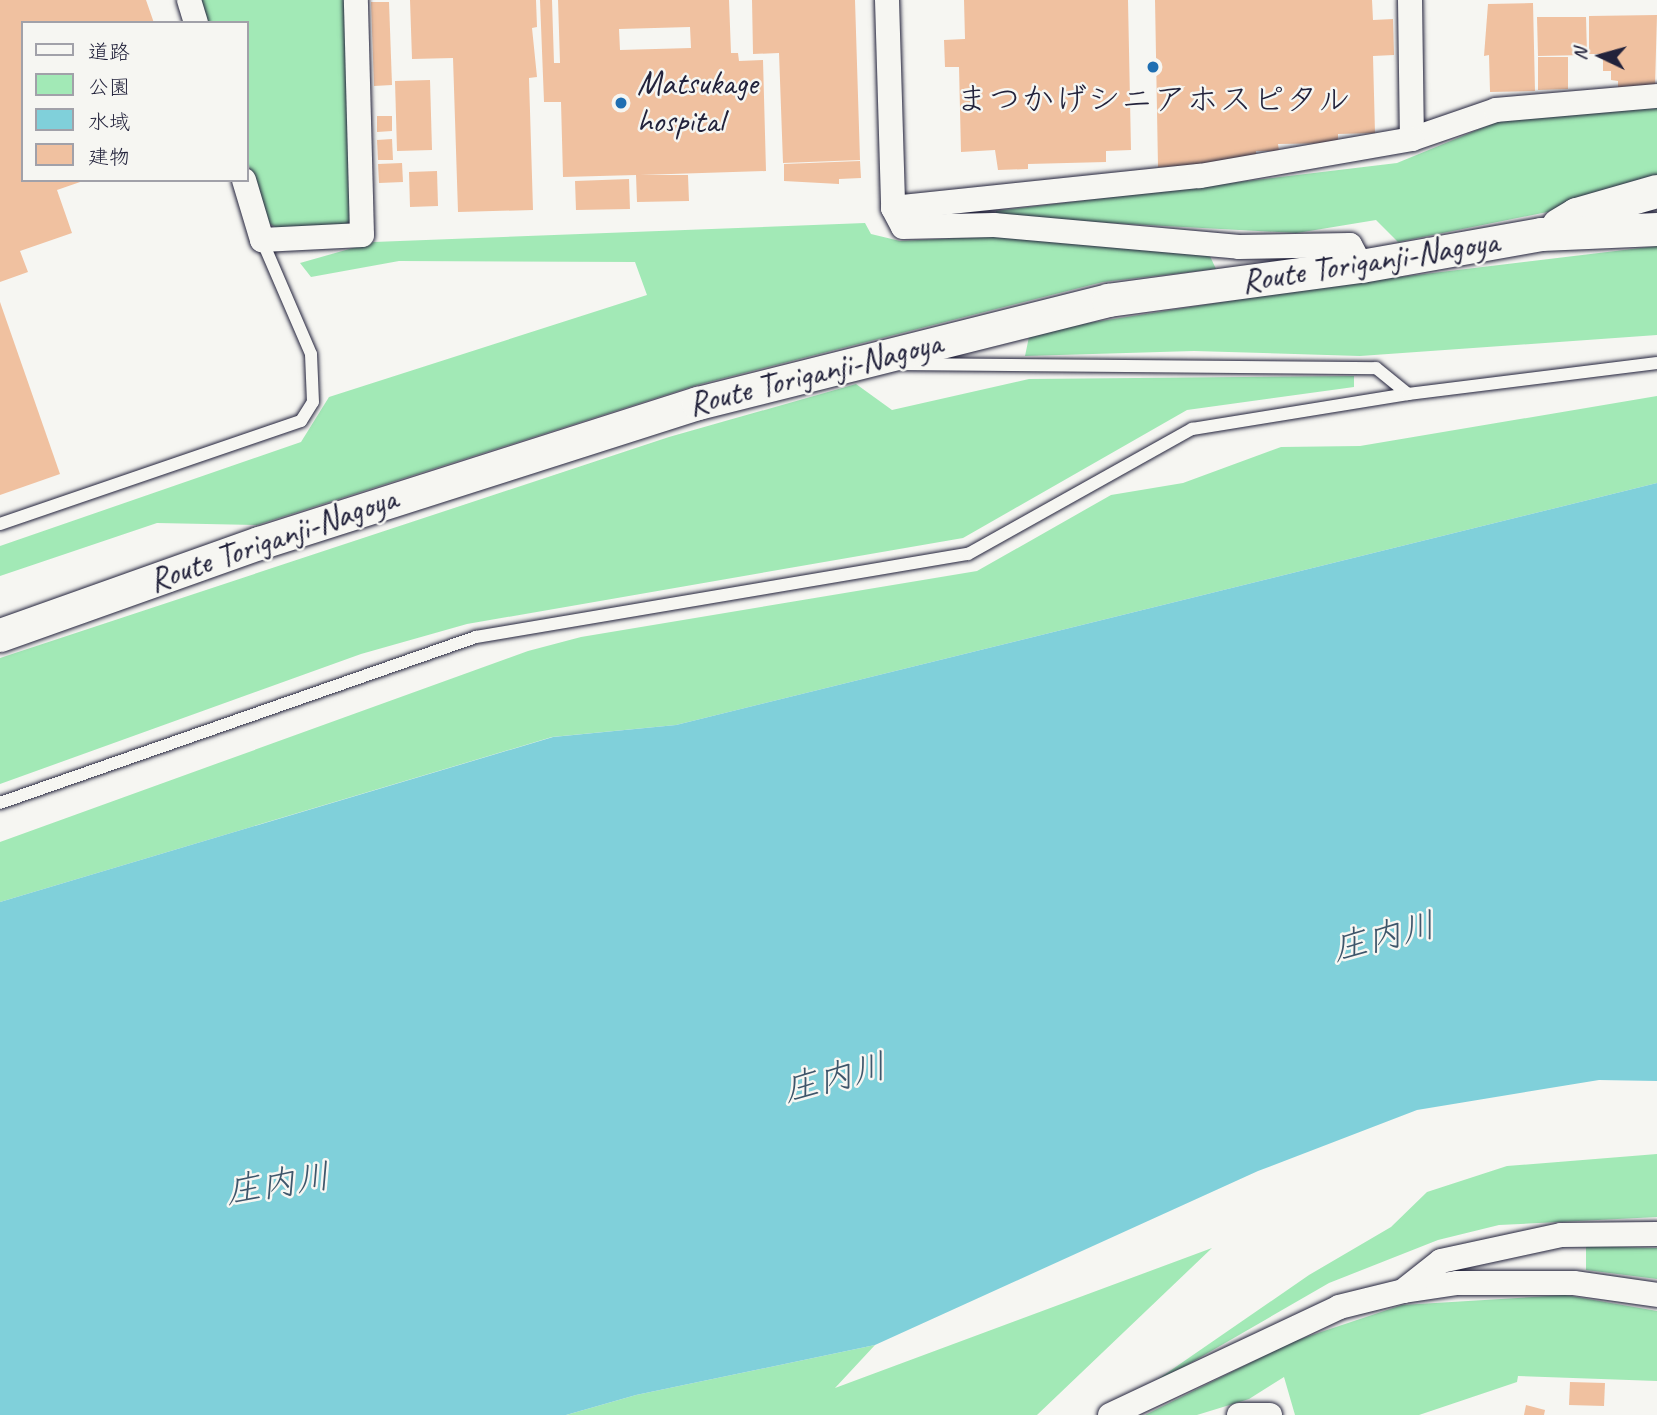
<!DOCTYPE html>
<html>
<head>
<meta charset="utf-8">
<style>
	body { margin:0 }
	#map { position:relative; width:1657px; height:1415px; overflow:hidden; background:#f6f6f2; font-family:Caveat,"Klee One",sans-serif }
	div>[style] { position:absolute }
	.green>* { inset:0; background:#a2e9b6 }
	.water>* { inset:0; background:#80d0da }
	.building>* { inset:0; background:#f0c1a0 }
	.roads { filter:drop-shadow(0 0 2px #22223b) drop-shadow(0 0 2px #22223b) }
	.service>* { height:12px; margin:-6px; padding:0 6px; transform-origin:6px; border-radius:6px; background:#f6f6f2 }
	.minor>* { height:24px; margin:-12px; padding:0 12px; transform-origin:12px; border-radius:12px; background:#f6f6f2 }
	.secondary>* { height:33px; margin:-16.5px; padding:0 16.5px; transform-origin:16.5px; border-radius:16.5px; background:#f6f6f2 }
	.dots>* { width:19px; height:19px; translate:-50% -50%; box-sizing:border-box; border:4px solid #f6f6f2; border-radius:50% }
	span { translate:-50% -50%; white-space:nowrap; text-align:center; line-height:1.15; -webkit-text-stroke:5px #f6f6f2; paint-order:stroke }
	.poi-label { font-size:33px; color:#22223b }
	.left { translate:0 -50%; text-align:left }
	.street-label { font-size:33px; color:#22223b }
	.water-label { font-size:35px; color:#3e566b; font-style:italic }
	.legend { position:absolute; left:21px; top:21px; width:228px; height:161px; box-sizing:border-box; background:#f6f6f2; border:2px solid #a1a1a9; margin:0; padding:9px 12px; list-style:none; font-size:21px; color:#22223b }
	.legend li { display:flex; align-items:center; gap:14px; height:35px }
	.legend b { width:35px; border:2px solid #a1a1a9 }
	.north { position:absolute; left:1566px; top:21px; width:70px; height:70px; -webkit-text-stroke:5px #f6f6f2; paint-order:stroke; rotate:275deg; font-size:19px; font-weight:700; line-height:28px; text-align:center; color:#22223b }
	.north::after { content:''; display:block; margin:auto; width:24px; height:32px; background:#22223b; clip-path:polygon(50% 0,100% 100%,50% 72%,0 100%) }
</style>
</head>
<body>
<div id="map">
	<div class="green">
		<div style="clip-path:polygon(201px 0,348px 0,354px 219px,338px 230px,283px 232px,264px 220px,247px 158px,247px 23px,208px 23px)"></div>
		<div style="clip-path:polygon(1657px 108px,1657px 181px,1567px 208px,1398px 242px,1376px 220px,1297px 233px,996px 217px,996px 211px,1397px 163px,1504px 119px)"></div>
		<div style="clip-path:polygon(865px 223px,871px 234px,900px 241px,997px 236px,1209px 254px,1216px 269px,1103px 282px,697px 385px,257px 525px,157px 523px,0 576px,0 546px,301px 442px,329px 397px,647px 295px,635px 262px,399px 261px,311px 277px,300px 263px,374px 242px)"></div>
		<div style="clip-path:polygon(1657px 246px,1657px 335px,1360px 356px,1194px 351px,1025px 356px,1030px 332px,1325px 286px)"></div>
		<div style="clip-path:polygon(1354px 376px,1354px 387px,1187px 410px,963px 538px,467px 624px,361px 654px,0 784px,0 658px,669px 437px,856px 384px,892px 410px,1029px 379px)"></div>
		<div style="clip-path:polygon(1657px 396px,1657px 483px,676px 725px,552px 737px,0 902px,0 842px,528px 651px,581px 637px,977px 571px,1111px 495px,1183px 483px,1281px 447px,1360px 446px)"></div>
		<div style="clip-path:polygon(1657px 1154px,1657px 1217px,1499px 1225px,1438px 1240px,1329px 1283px,1135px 1395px,1309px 1275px,1391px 1227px,1427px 1192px,1507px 1166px)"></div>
		<div style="clip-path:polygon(1586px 1246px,1657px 1248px,1657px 1279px,1586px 1270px)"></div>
		<div style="clip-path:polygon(1212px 1248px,1037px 1415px,566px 1415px,636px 1395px,875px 1345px,835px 1388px)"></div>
		<div style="clip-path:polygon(1565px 1295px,1657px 1311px,1657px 1381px,1518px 1376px,1517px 1382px,1419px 1415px,1295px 1415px,1284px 1377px,1249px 1399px,1197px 1415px,1145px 1415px,1294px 1341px,1402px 1305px)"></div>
	</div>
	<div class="water">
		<div style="clip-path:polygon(1657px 483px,1657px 1081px,1599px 1080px,1417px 1110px,1258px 1171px,875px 1345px,636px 1395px,566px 1415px,0 1415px,0 902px,553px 737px,676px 725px)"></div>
	</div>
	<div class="building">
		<div style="clip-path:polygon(0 0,146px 0,154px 23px,23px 23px,23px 180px,83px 181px,57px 190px,72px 233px,20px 251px,28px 272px,0 282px)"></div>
		<div style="clip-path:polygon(410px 0,536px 0,537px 27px,532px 28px,537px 77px,529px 78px,533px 210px,458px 212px,453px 58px,412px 59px)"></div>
		<div style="clip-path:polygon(evenodd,540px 0,552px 0,554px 63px,560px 63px,558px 0,729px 0,731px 53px,738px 53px,739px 61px,763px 60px,766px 171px,640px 175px,688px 175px,689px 201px,637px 202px,636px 175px,563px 177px,561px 102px,544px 102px,540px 0,690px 27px,691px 48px,620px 50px,619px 29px,690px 27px)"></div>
		<div style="clip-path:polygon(752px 0,855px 0,860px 160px,783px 163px,779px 53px,753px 54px)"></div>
		<div style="clip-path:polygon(964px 0,1128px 0,1131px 150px,1106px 151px,1106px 162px,1028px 164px,1028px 169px,998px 170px,995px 150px,961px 152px,959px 67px,945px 67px,944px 40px,965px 39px)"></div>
		<div style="clip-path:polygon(1155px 0,1372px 0,1373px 20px,1393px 19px,1394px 55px,1373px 56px,1375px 133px,1338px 134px,1338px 143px,1278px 144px,1279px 151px,1256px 151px,1256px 158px,1205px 166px,1158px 167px)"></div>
		<div style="clip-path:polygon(371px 2px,389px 2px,392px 85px,374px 86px)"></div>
		<div style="clip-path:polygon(1533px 3px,1535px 91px,1490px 92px,1489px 55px,1484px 56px,1488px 4px)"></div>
		<div style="clip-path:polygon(1657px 15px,1655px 86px,1618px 87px,1618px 81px,1611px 80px,1611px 71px,1603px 71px,1603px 54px,1589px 54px,1589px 16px)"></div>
		<div style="clip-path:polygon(1537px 17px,1586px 17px,1587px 55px,1538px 56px)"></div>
		<div style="clip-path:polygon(1538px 57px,1568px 57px,1568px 89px,1538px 90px)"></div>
		<div style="clip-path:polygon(430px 80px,432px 150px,397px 151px,395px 81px)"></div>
		<div style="clip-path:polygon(377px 116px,392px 116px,392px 131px,377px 132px)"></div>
		<div style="clip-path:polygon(392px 139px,393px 160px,378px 160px,377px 140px)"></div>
		<div style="clip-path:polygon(860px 161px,861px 178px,839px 179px,839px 184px,784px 181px,784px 164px)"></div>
		<div style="clip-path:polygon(402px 163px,403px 182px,379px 183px,378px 164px)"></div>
		<div style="clip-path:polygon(437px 171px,438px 206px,410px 207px,409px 172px)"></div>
		<div style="clip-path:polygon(629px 179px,630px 209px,576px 210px,575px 181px)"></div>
		<div style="clip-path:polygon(0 302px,60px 474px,0 495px)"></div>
		<div style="clip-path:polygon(1570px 1382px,1605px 1383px,1604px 1406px,1569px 1405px)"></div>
		<div style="clip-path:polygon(1526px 1405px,1545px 1410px,1544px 1415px,1524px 1415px)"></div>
	</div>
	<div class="roads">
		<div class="service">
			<div style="left:903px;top:364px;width:473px;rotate:0.5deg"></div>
			<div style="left:1376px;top:368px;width:41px;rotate:39.1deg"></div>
			<div style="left:0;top:524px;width:318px;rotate:-18.9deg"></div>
			<div style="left:301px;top:421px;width:22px;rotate:-58deg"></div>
			<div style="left:313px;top:402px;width:48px;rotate:-92.4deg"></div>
			<div style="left:311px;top:354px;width:124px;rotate:-113.3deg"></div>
			<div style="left:0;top:803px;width:504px;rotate:-19.23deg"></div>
			<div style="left:476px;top:637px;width:499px;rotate:-9.6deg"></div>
			<div style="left:968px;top:554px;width:257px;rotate:-29.2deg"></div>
			<div style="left:1192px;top:429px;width:219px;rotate:-9.2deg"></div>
			<div style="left:1408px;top:394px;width:251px;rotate:-7.1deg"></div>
		</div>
		<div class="minor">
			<div style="left:189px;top:0;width:24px;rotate:73deg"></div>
			<div style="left:887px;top:0;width:208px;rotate:88.3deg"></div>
			<div style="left:893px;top:208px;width:21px;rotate:62deg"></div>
			<div style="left:903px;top:227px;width:91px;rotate:-1.3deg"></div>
			<div style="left:994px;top:225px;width:246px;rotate:5.1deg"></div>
			<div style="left:1239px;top:247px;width:111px;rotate:-1deg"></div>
			<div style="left:1350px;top:245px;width:24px;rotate:62deg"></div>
			<div style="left:1410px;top:0;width:139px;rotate:89.2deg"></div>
			<div style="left:1412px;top:139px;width:89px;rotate:-19deg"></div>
			<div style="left:1496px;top:110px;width:162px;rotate:-5deg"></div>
			<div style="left:244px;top:180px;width:63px;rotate:73.3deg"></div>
			<div style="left:262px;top:240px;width:100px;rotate:-2.9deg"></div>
			<div style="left:362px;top:235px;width:235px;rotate:-91.5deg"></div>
			<div style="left:893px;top:208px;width:309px;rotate:-6deg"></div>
			<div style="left:1200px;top:176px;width:215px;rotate:-9.9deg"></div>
			<div style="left:1404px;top:1291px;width:54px;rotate:-8.6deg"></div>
			<div style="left:1457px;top:1283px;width:117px"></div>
			<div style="left:1574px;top:1283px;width:84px;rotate:8.2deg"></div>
			<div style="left:1110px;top:1415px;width:253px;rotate:-25.2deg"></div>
			<div style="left:1339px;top:1307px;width:66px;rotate:-14deg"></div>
			<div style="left:1403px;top:1291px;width:48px;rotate:-38.3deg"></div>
			<div style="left:1441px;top:1261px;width:123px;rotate:-12.2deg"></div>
			<div style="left:1561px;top:1235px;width:96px;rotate:-0.6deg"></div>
			<div style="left:1239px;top:1415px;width:31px"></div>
		</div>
		<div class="secondary">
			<div style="left:1558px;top:225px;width:21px;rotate:-31deg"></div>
			<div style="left:1576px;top:214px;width:84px;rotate:-15.9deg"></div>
			<div style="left:0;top:635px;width:275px;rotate:-19.6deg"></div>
			<div style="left:259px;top:543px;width:461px;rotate:-17.7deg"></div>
			<div style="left:698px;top:403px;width:423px;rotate:-14.1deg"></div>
			<div style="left:1108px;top:300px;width:255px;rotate:-7.7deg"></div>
			<div style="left:1361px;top:266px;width:183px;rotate:-10.1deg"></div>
			<div style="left:1541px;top:234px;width:116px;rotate:-2.5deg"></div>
		</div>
	</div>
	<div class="dots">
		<div style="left:1153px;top:67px;background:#1f6fb2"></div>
		<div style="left:621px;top:103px;background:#1f6fb2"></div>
	</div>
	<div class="poi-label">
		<span class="left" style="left:637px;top:103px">Matsukage<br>hospital</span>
		<span style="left:1153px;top:100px">まつかげシニアホスピタル</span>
	</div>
	<div class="street-label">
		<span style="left:1370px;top:262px;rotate:-9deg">Route Toriganji-Nagoya</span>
		<span style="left:815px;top:374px;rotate:-14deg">Route Toriganji-Nagoya</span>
		<span style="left:273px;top:540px;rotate:-19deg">Route Toriganji-Nagoya</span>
	</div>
	<div class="water-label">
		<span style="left:1384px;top:937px;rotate:-14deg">庄内川</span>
		<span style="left:835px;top:1078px;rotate:-14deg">庄内川</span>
		<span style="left:278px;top:1184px;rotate:-9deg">庄内川</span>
	</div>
	<ul class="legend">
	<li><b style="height:9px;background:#f6f6f2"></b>道路</li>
	<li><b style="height:19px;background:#a2e9b6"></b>公園</li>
	<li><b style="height:19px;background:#80d0da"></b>水域</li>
	<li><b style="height:19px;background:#f0c1a0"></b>建物</li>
	</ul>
	<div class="north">N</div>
</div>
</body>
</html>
